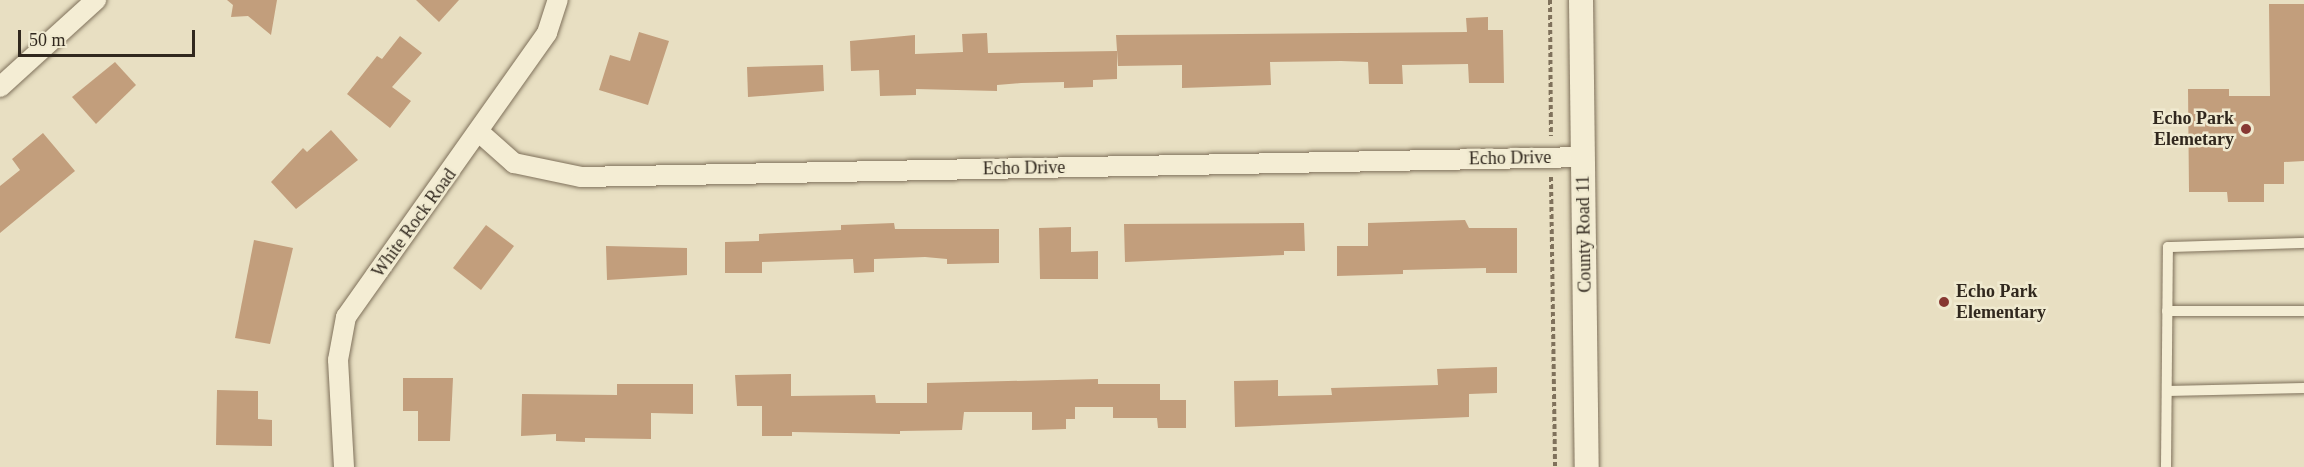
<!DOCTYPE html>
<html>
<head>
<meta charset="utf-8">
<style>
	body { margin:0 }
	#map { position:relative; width:2304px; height:467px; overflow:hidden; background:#e8dfc2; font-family:Georgia,serif }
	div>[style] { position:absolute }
	.building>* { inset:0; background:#c29e7c }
	.path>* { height:4px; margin-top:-2px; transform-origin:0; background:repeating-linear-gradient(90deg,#7f715b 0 4.5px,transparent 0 7.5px) }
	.roads { filter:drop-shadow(0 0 2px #7f715b) drop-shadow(0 0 2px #7f715b) }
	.service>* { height:10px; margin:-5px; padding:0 5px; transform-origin:5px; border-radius:5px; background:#f4edd4 }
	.minor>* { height:20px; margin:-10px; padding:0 10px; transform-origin:10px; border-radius:10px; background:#f4edd4 }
	.tertiary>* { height:24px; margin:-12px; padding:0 12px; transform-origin:12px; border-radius:12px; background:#f4edd4 }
	.dots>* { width:16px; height:16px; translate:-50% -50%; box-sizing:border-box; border:3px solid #f0ead0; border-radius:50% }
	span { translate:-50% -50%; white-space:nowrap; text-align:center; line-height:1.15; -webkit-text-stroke:5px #f0ead0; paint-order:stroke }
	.poi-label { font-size:18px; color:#31281e; font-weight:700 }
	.right { translate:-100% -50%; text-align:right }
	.left { translate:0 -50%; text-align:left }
	.street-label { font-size:18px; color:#31281e }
	.scale { position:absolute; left:18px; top:30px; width:177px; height:27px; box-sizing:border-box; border:3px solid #31281e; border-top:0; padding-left:8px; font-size:18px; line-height:21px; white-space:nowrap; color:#31281e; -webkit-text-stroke:4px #f0ead0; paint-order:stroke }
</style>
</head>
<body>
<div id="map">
	<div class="building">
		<div style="clip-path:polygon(227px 0,277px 0,271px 35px,248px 16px,231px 17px,233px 5px)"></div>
		<div style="clip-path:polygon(416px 0,459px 0,439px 22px)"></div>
		<div style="clip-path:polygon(2269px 4px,2304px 4px,2304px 161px,2284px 162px,2284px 184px,2264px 184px,2264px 202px,2228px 202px,2227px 192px,2189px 192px,2188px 89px,2229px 89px,2229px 96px,2270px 96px)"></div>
		<div style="clip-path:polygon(1488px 17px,1488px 30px,1503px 30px,1504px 83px,1469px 83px,1468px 64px,1402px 65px,1403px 84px,1369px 84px,1368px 62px,1341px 61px,1270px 62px,1271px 85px,1182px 88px,1182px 65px,1118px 66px,1116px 35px,1467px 32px,1466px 18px)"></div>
		<div style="clip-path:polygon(639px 32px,669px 41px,648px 105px,599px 90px,610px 55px,630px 61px)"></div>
		<div style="clip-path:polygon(987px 33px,988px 53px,1117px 51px,1117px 79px,1093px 80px,1093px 87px,1064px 88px,1064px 82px,1021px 83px,997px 85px,997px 91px,916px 89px,916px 95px,880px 96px,879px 70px,851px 71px,850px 41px,915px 35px,915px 54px,963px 52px,962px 34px)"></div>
		<div style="clip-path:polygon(400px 36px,422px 53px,392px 87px,411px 101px,390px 128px,347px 94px,377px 56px,382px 59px)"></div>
		<div style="clip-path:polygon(115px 62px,136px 85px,96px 124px,72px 97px)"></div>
		<div style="clip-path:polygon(823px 65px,824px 91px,748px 97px,747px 67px)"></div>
		<div style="clip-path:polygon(331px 130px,358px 160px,296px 209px,271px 182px,303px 148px,307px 152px)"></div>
		<div style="clip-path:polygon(43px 133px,75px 171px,0 233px,0 186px,20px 170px,12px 159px)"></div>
		<div style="clip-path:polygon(1465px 220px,1469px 228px,1517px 228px,1517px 273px,1486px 273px,1486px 268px,1403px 270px,1403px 274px,1337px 276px,1337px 246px,1368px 246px,1368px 223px)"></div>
		<div style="clip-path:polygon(894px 223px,895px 229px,999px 229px,999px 263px,947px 264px,947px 259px,925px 257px,874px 259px,874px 272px,854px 273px,853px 259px,762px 262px,762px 273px,725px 273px,725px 242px,759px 241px,759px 234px,841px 230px,841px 225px)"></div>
		<div style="clip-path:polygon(1304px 223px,1305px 251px,1284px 251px,1284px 255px,1125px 262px,1124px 224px)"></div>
		<div style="clip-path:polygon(486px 225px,514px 246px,481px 290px,453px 268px)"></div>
		<div style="clip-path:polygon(1071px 227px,1071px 252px,1098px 251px,1098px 279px,1040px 279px,1039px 228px)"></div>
		<div style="clip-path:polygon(254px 240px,293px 248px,270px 344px,235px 338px)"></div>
		<div style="clip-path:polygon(606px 246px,687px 248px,687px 275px,607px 280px)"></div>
		<div style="clip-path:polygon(1497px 367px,1497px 393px,1469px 394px,1469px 417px,1235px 427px,1234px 381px,1278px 380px,1278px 396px,1332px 395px,1331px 388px,1438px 385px,1437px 369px)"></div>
		<div style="clip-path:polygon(791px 374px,791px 396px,875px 395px,876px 403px,927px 403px,927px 383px,1098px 379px,1098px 384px,1160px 384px,1160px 400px,1186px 400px,1186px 428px,1158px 428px,1157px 418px,1113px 418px,1113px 407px,1075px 407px,1075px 419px,1066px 419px,1066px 429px,1032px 430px,1032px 412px,964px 412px,962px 430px,900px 431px,900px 434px,792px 432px,792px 436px,762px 436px,762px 406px,737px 406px,735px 375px)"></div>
		<div style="clip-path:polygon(403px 378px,453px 378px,450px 441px,418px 441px,418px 411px,403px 411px)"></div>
		<div style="clip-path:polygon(617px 384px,693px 384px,693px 414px,651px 413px,651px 439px,585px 438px,585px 442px,556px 441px,556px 434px,521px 436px,522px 394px,617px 395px)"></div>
		<div style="clip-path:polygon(217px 390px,258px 391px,258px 419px,272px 420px,272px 446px,216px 445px)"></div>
	</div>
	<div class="path">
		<div style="left:1550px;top:0;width:136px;rotate:89.6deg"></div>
		<div style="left:1551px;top:177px;width:290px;rotate:89.2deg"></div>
	</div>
	<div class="roads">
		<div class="service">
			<div style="left:2167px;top:311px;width:137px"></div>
			<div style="left:2167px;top:391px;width:137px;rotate:-1.3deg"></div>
			<div style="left:2166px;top:467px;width:220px;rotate:-89.5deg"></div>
			<div style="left:2168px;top:247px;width:136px;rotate:-1.7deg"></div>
		</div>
		<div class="minor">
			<div style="left:0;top:87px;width:130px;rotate:-42.2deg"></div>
			<div style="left:479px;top:132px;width:47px;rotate:41.5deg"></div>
			<div style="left:514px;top:163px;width:68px;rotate:11.8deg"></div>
			<div style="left:581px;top:177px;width:1002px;rotate:-1.14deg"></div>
			<div style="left:344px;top:467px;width:107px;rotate:-93.2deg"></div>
			<div style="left:338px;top:360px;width:44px;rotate:-79.5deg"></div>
			<div style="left:346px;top:317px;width:348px;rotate:-54.7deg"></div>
			<div style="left:547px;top:33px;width:35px;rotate:-72deg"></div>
		</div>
		<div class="tertiary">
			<div style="left:1581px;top:0;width:467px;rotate:89.3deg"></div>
		</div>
	</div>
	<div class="dots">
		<div style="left:2246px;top:129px;background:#873832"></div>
		<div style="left:1944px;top:302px;background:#873832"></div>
	</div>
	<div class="poi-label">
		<span class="right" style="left:2234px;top:129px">Echo Park<br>Elemetary</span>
		<span class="left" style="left:1956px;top:302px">Echo Park<br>Elementary</span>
	</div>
	<div class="street-label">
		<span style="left:1510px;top:158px;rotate:-1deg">Echo Drive</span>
		<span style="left:1024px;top:168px;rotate:-1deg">Echo Drive</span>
		<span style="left:414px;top:223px;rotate:-54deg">White Rock Road</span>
		<span style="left:1584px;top:234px;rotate:-91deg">County Road 11</span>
	</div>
	<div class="scale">50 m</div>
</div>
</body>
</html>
